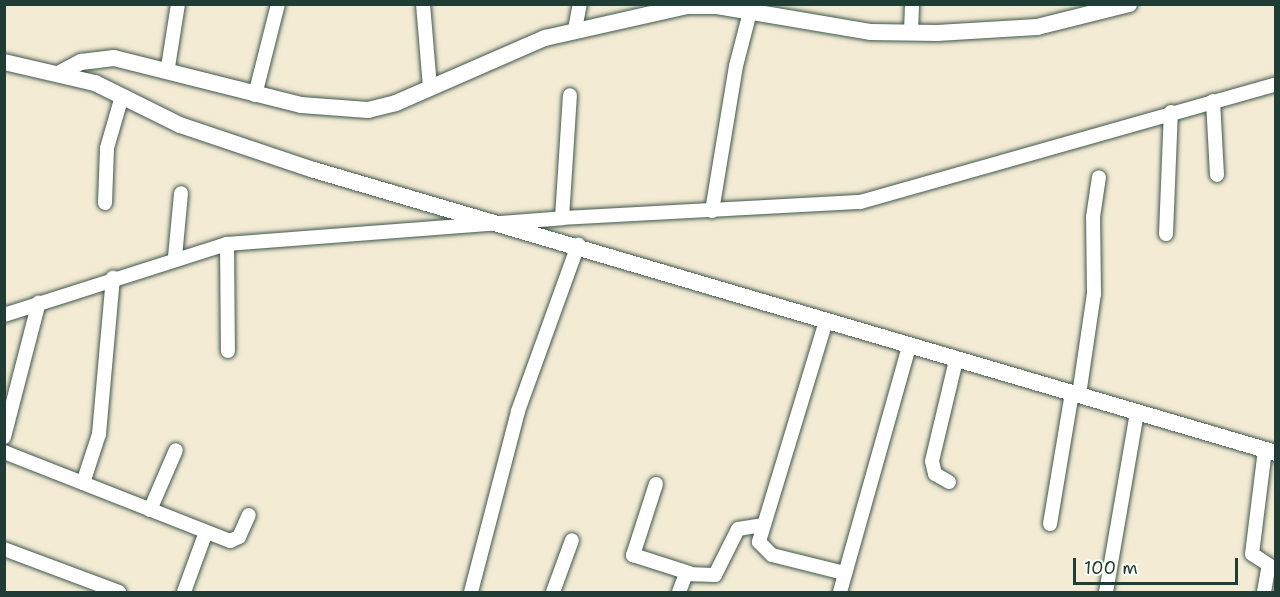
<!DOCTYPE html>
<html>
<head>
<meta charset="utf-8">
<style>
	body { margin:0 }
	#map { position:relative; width:1280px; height:597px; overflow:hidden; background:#f3ebd4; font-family:"Shantell Sans",sans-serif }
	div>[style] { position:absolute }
	.roads { filter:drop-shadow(0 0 2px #3f574c) drop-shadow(0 0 2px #3f574c) }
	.minor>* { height:14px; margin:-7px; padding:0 7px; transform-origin:7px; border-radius:7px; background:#fff }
	.tertiary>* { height:16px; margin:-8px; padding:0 8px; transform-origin:8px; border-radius:8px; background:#fff }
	span { translate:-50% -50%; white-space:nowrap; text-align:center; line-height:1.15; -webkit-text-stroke:4.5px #fdfcf7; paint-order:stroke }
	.frame { position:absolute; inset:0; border:6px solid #1f3d34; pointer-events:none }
	.scale { position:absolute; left:1073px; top:558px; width:165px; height:27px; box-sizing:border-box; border:3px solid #1f3d34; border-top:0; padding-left:8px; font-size:18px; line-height:21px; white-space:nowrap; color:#1f3d34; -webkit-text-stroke:4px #fdfcf7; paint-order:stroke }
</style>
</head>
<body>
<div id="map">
	<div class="roads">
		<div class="minor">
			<div style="left:423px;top:4px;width:84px;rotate:85.2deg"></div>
			<div style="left:575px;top:29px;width:25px;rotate:-79deg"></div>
			<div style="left:911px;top:33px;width:29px;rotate:-88deg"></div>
			<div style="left:168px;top:67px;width:64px;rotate:-81deg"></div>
			<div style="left:255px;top:95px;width:94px;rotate:-75.8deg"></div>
			<div style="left:1213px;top:101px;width:74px;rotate:86.9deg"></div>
			<div style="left:105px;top:203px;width:55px;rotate:-87.9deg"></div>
			<div style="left:107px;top:148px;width:54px;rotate:-73.9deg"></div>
			<div style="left:712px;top:211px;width:147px;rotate:-80.6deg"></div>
			<div style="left:736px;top:66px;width:64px;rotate:-75.5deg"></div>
			<div style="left:562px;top:218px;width:123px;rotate:-86.3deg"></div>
			<div style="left:1166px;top:234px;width:122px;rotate:-87.7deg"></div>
			<div style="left:227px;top:244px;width:107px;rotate:89.5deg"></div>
			<div style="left:175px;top:257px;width:64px;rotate:-84.6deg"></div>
			<div style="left:4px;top:315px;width:234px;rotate:-17.7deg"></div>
			<div style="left:227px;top:244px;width:336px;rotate:-4.4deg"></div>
			<div style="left:562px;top:218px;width:298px;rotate:-3.1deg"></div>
			<div style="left:860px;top:202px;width:432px;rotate:-15.8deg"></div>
			<div style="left:826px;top:321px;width:231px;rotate:106.9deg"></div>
			<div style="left:759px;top:542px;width:18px;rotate:45deg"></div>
			<div style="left:772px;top:555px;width:74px;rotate:14deg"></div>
			<div style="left:1079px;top:395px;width:102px;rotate:-81.6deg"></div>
			<div style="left:1094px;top:294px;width:77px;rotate:-90.7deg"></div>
			<div style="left:1093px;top:217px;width:40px;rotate:-81.5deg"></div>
			<div style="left:4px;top:437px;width:139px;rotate:-75.5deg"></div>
			<div style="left:4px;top:452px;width:243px;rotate:21.5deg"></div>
			<div style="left:230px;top:541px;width:10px;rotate:-24deg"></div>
			<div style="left:239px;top:537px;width:24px;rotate:-66deg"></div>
			<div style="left:949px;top:482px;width:16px;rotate:-150deg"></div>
			<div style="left:935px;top:474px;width:13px;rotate:-103deg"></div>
			<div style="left:932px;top:461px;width:104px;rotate:-76.6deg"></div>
			<div style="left:83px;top:483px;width:52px;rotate:-71.9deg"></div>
			<div style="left:99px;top:434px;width:157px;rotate:-84.9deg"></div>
			<div style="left:656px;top:484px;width:75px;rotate:107.9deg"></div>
			<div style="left:633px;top:555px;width:59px;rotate:17.8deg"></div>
			<div style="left:150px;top:510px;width:65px;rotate:-66.6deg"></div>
			<div style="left:1050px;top:524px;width:133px;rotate:-80.5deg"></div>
			<div style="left:4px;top:549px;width:123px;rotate:20.5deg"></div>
			<div style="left:184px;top:592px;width:64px;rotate:-69.9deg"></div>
			<div style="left:471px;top:592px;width:187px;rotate:-75.4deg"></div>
			<div style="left:518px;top:411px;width:177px;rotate:-70.1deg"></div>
			<div style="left:553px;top:592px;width:55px;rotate:-69.9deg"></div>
			<div style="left:679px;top:592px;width:19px;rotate:-69deg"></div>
			<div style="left:686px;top:574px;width:29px;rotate:2deg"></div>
			<div style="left:715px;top:575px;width:51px;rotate:-63.4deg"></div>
			<div style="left:738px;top:529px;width:26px;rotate:-9deg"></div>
			<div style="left:840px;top:592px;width:255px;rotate:-74.3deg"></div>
			<div style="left:1106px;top:592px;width:183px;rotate:-80.2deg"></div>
			<div style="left:1264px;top:592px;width:27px;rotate:-80deg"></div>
			<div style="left:1269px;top:565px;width:20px;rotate:-147deg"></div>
			<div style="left:1252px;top:554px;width:105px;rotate:-82.9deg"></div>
		</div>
		<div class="tertiary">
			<div style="left:4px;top:62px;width:93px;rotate:13deg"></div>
			<div style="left:95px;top:83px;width:95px;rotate:26.3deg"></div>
			<div style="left:180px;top:125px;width:141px;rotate:18.6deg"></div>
			<div style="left:314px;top:170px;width:1003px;rotate:16.39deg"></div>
			<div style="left:60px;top:73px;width:24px;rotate:-28deg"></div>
			<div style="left:81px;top:62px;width:33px;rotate:-7deg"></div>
			<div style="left:114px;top:58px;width:193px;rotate:14.1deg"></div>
			<div style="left:301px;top:105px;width:67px;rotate:4.3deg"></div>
			<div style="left:368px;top:110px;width:29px;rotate:-14deg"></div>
			<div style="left:396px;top:103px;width:163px;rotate:-23.6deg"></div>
			<div style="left:545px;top:38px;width:146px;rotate:-12.7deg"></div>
			<div style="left:687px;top:6px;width:30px"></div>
			<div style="left:717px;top:6px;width:155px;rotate:9.6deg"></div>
			<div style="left:870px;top:32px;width:67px;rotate:0.9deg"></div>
			<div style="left:937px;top:33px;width:100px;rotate:-3.4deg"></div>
			<div style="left:1037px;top:27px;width:95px;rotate:-14deg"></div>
		</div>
	</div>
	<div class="frame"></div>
	<div class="scale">100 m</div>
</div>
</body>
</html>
